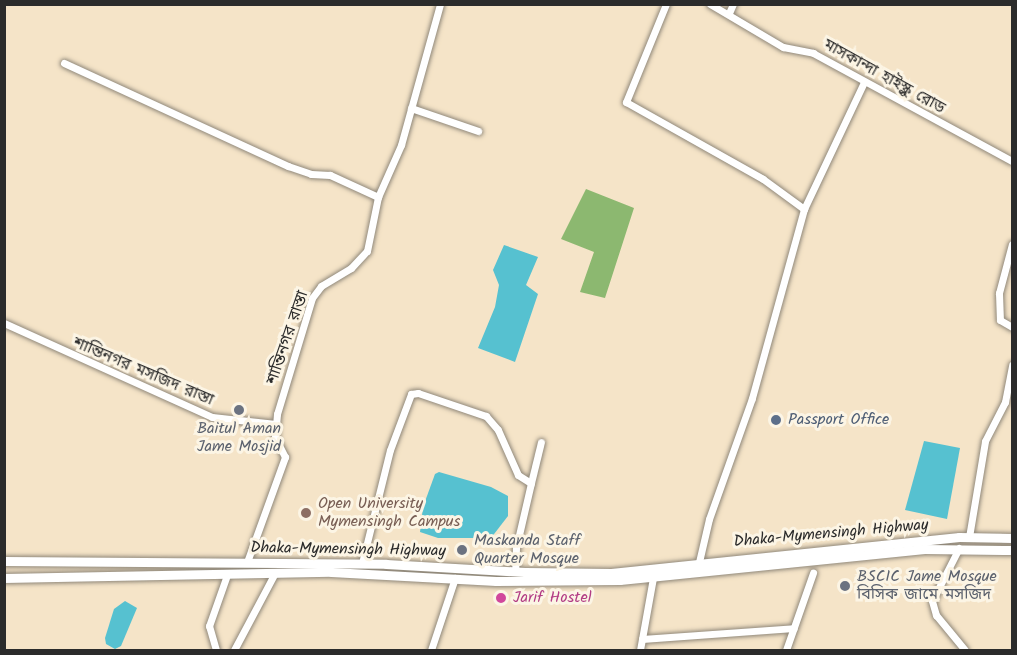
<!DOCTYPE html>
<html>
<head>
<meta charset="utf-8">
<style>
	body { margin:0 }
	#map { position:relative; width:1017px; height:655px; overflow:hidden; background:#f5e4c8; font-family:Kalam,"Noto Sans Bengali",sans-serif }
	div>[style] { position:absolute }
	.forest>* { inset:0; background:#8cb870 }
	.water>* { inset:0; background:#56c1d0 }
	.roads { filter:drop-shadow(0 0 2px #90887a) drop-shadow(0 0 2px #90887a) }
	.minor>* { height:7px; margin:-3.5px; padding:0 3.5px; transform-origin:3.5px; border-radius:3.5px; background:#fff }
	.secondary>* { height:9px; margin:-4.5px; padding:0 4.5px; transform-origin:4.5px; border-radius:4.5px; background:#fff }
	.dots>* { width:16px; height:16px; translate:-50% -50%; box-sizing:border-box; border:3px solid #fcf5e5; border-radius:50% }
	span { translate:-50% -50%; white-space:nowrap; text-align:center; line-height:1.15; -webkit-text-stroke:6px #fcf5e5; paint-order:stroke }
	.street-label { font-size:16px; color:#2b2b2b }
	.service-label { font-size:16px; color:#4e5e75 }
	.left { translate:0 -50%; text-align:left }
	.worship-label { font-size:16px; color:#5b616d }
	.education-label { font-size:16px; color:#785e54 }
	.hotel-label { font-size:16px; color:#b23c85 }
	.frame { position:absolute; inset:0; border:6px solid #2b2b2b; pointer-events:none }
</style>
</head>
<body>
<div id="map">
	<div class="forest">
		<div style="clip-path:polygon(586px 189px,634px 208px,605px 298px,580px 292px,594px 252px,561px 239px)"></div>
	</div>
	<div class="water">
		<div style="clip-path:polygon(504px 245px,538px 257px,526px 285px,538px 294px,515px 362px,478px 348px,495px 307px,499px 285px,493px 270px)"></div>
		<div style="clip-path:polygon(924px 441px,960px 448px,947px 519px,905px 510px)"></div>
		<div style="clip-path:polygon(439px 472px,491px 487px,508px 496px,508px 516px,491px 538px,438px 538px,420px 532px,423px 507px,435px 474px)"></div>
		<div style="clip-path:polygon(125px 601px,137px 608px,121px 646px,115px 649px,106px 644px,105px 638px,114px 609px)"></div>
	</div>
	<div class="roads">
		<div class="minor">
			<div style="left:666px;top:4px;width:106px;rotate:112.2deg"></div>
			<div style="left:626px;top:102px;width:157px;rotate:29.3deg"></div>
			<div style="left:763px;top:179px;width:51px;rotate:36.2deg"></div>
			<div style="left:804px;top:209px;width:140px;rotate:-64.7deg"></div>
			<div style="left:710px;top:4px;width:85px;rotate:30.5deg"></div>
			<div style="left:783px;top:47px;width:31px;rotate:11deg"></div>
			<div style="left:813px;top:53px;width:226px;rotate:28.5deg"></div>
			<div style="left:729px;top:13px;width:10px;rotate:-66deg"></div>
			<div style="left:64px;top:63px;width:247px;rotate:24.7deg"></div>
			<div style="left:288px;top:166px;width:24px;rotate:19deg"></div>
			<div style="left:311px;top:174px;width:19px;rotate:3deg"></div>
			<div style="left:330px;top:175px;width:53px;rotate:24.6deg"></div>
			<div style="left:411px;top:108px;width:71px;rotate:18.9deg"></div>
			<div style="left:1012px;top:244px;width:51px;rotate:104.9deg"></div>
			<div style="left:999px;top:293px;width:27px;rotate:88deg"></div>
			<div style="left:1000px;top:320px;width:14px;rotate:30deg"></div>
			<div style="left:4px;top:323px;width:228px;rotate:24.3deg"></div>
			<div style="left:212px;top:417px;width:64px;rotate:6.2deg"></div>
			<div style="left:531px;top:483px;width:42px;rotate:-76.3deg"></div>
			<div style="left:969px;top:537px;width:97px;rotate:-80.5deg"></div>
			<div style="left:985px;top:441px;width:44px;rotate:-62.9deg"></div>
			<div style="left:1005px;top:402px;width:38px;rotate:-79deg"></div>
			<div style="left:959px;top:548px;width:59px;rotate:117deg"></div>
			<div style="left:932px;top:601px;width:15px;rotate:74deg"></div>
			<div style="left:936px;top:615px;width:45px;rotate:50.4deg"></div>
			<div style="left:247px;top:562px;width:112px;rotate:-70.1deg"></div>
			<div style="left:285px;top:457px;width:22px;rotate:-117deg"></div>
			<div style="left:275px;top:437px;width:23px;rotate:-85deg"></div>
			<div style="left:277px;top:414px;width:121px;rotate:-73.2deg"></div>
			<div style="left:312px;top:298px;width:15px;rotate:-53deg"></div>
			<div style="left:321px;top:286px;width:35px;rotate:-31deg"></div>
			<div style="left:351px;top:268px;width:23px;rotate:-47deg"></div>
			<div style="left:367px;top:251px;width:55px;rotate:-78.5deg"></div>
			<div style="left:378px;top:197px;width:57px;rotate:-66.1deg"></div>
			<div style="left:401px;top:145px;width:146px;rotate:-74.5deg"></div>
			<div style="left:699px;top:562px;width:44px;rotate:-76.9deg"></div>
			<div style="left:709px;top:519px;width:128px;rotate:-70.4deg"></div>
			<div style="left:752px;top:398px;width:196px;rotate:-74.6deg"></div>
			<div style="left:362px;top:563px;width:116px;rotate:-76.1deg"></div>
			<div style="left:390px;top:450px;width:60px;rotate:-69.4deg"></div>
			<div style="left:411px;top:394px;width:7px;rotate:-8deg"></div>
			<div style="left:418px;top:393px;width:72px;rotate:18.7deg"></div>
			<div style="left:486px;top:416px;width:18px;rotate:49deg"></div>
			<div style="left:498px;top:430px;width:49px;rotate:66deg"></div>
			<div style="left:518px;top:475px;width:15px;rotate:32deg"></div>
			<div style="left:531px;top:483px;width:67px;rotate:103deg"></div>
			<div style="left:516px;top:548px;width:24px;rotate:92deg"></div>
			<div style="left:642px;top:639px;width:152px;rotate:-4.1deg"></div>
			<div style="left:216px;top:650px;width:25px;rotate:-106deg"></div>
			<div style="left:209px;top:626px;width:54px;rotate:-70.6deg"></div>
			<div style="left:234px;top:650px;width:87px;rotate:-62deg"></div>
			<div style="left:431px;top:650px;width:76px;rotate:-71.6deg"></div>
			<div style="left:640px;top:650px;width:73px;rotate:-79.8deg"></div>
			<div style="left:786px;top:650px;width:82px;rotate:-70.7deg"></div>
		</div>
		<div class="secondary">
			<div style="left:4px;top:561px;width:382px;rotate:0.4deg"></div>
			<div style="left:386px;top:564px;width:139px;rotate:3.3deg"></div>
			<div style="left:525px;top:572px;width:86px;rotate:0.7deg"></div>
			<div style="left:611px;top:573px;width:350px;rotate:-5.9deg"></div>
			<div style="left:959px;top:537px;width:53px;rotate:1.1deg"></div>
			<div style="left:4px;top:578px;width:327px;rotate:-1.1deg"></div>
			<div style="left:331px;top:572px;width:165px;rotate:3.1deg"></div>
			<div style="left:496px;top:581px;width:124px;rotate:-0.5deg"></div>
			<div style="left:620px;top:580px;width:306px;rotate:-5.8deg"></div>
			<div style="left:924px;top:549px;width:88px;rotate:0.7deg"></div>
		</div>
	</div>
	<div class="dots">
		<div style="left:239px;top:410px;background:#6b7280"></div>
		<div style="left:776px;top:420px;background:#5c6f8a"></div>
		<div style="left:306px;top:513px;background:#8d6e63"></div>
		<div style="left:462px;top:550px;background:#6b7280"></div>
		<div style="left:845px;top:586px;background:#6b7280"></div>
		<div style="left:501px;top:598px;background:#d1479c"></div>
	</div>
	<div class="street-label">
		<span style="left:884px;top:77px;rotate:29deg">মাসকান্দা হাইস্কুল রোড</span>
		<span style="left:288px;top:338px;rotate:-71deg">শান্তিনগর রাস্তা</span>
		<span style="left:143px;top:372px;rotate:23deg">শান্তিনগর মসজিদ রাস্তা</span>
		<span style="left:831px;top:534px;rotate:-5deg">Dhaka-Mymensingh Highway</span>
		<span style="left:348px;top:550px;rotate:1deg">Dhaka-Mymensingh Highway</span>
	</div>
	<div class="service-label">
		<span class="left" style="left:788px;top:420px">Passport Office</span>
	</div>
	<div class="worship-label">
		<span style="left:239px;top:438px">Baitul Aman<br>Jame Mosjid</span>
		<span class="left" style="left:474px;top:550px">Maskanda Staff<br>Quarter Mosque</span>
		<span class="left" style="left:857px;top:586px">BSCIC Jame Mosque<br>বিসিক জামে মসজিদ</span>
	</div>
	<div class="education-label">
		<span class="left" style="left:318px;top:513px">Open University<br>Mymensingh Campus</span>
	</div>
	<div class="hotel-label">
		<span class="left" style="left:513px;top:598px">Jarif Hostel</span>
	</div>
	<div class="frame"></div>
</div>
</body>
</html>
